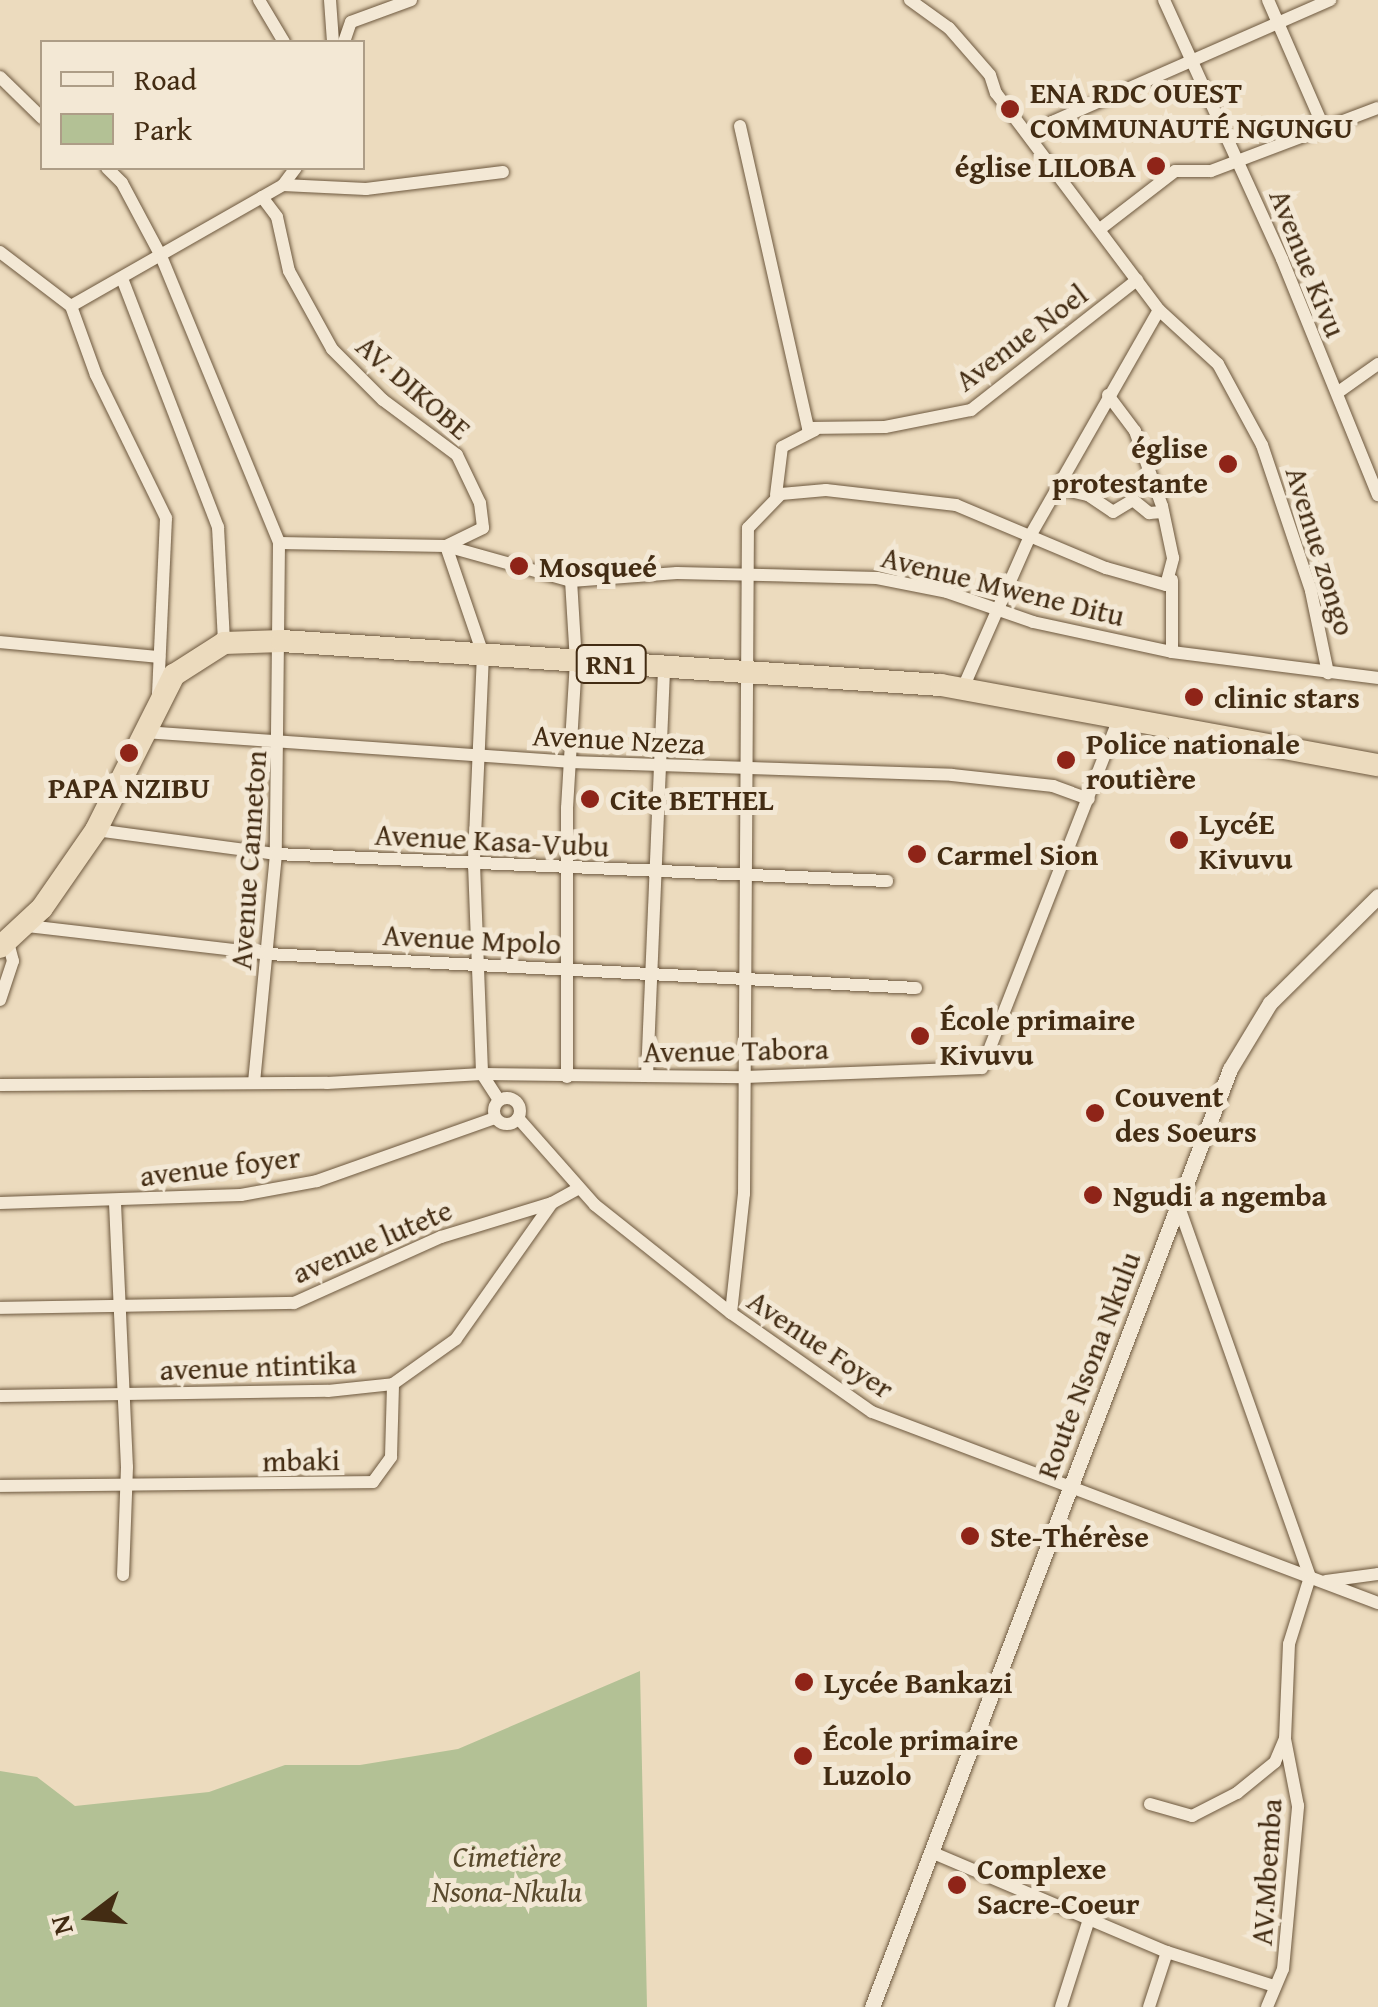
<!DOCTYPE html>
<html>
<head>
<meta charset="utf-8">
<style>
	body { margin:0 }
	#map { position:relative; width:1378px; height:2007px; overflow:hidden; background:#ecdbbe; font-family:"Gentium Book Plus",serif }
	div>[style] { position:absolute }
	.green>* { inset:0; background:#b3c195 }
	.roads { filter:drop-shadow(0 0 2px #6d583e) drop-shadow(0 0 2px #6d583e) }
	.minor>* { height:12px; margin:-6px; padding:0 6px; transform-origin:6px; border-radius:6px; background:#f3e8d5 }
	.minor>.ring { margin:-6px; padding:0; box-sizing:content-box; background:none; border:12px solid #f3e8d5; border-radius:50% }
	.tertiary>* { height:15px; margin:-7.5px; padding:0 7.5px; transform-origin:7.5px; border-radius:7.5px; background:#f3e8d5 }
	.trunk>* { height:22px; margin:-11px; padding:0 11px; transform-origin:11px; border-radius:11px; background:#ecdbbe }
	.dots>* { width:28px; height:28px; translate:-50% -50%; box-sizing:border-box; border:5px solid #f3e8d5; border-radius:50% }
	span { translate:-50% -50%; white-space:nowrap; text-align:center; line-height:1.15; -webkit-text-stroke:10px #f3e8d5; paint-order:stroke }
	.shield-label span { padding:2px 8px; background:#f3e8d5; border:2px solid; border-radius:8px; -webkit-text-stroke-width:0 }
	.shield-label { font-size:28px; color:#432c13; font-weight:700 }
	.poi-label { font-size:30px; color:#432c13; font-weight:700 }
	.left { translate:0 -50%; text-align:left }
	.right { translate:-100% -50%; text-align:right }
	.street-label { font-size:30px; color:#432c13 }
	.park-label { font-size:30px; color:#594a2d; font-style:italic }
	.legend { position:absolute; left:40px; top:40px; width:325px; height:130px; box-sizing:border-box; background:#f3e8d5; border:2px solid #ad9d87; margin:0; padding:12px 18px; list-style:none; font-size:30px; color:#432c13 }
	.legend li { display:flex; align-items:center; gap:20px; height:50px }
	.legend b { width:50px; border:2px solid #ad9d87 }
	.north { position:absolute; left:40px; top:1867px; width:100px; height:100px; -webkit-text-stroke:8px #f3e8d5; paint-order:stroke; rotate:254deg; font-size:28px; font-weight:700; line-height:40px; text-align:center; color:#432c13 }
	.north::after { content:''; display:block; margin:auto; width:35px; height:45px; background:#432c13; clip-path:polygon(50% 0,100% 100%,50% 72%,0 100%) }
</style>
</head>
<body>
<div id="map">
	<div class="green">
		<div style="clip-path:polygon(640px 1671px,647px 2007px,0 2007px,0 1771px,37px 1777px,75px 1806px,209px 1792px,285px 1765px,360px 1765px,458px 1749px)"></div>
	</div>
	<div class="roads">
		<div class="minor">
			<div style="left:259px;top:0;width:49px;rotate:59.2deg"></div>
			<div style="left:330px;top:0;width:42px;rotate:85.9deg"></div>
			<div style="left:910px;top:0;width:48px;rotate:35.7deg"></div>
			<div style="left:949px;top:28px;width:62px;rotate:48.9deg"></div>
			<div style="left:990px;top:75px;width:19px;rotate:72deg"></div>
			<div style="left:996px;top:93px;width:271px;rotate:53.1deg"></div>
			<div style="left:1159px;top:310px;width:80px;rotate:42.5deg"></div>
			<div style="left:1218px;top:364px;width:92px;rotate:61.5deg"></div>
			<div style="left:1262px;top:445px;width:154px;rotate:71.4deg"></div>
			<div style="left:1311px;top:591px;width:84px;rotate:78.3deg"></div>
			<div style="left:1164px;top:0;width:285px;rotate:65.5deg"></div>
			<div style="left:1282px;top:259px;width:255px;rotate:67.9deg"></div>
			<div style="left:1268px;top:0;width:140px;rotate:66.4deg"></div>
			<div style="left:344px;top:42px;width:21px;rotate:-71deg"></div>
			<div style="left:351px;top:22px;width:64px;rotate:-20.1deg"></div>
			<div style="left:0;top:77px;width:59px;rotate:44.3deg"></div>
			<div style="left:740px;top:126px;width:310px;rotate:77.3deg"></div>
			<div style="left:808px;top:428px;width:77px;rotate:-0.7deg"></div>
			<div style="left:885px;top:427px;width:88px;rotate:-11.2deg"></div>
			<div style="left:971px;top:410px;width:211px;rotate:-38.1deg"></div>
			<div style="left:1031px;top:139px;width:27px;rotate:-39deg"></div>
			<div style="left:1052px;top:122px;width:304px;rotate:-23.7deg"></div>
			<div style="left:107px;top:168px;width:21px;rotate:45deg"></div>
			<div style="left:122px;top:183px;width:83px;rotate:61.9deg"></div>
			<div style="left:161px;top:256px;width:310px;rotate:67.6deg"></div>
			<div style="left:279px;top:543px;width:311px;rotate:90.6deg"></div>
			<div style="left:276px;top:854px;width:229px;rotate:95.5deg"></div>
			<div style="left:283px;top:185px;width:83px;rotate:2.8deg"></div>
			<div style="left:366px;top:189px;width:138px;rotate:-7.1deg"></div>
			<div style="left:262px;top:197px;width:25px;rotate:53deg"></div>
			<div style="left:277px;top:217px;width:55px;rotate:77.5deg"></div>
			<div style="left:289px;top:271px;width:89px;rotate:61.1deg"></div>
			<div style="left:332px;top:349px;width:72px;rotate:45deg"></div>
			<div style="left:383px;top:400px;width:92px;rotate:36.6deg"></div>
			<div style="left:457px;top:455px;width:53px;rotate:64.4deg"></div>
			<div style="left:480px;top:503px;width:25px;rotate:83deg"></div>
			<div style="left:483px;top:528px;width:41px;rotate:154.1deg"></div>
			<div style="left:446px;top:546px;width:114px;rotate:71.1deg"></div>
			<div style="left:483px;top:654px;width:210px;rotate:92.5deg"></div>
			<div style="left:474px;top:864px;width:210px;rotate:87.8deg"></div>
			<div style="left:482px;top:1074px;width:263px;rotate:0.7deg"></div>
			<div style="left:745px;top:1077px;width:237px;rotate:-2.2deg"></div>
			<div style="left:982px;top:1068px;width:373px;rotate:-68.6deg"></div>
			<div style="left:1100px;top:229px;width:95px;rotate:-37.7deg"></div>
			<div style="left:1175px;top:171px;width:36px"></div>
			<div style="left:1211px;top:171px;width:178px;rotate:-20.7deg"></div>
			<div style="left:0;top:252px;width:89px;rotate:37.3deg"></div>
			<div style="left:71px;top:306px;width:73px;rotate:70.1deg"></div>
			<div style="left:96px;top:375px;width:159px;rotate:63.9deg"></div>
			<div style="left:166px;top:518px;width:179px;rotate:92.6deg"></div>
			<div style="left:123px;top:281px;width:264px;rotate:68.9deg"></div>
			<div style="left:218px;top:527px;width:116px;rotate:87deg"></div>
			<div style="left:71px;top:306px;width:244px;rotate:-29.7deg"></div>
			<div style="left:283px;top:185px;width:21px;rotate:-53deg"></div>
			<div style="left:1337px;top:393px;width:50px;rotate:-35.3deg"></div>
			<div style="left:1057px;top:488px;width:32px;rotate:13deg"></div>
			<div style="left:1088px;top:495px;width:30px;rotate:34deg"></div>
			<div style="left:1113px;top:512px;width:23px;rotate:-31deg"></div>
			<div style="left:1133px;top:500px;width:21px;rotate:39deg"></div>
			<div style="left:1149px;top:513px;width:14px;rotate:-4deg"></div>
			<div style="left:776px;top:495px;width:48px;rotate:-82.9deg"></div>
			<div style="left:782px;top:447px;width:37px;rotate:-27deg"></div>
			<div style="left:279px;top:543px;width:167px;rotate:1deg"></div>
			<div style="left:446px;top:546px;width:130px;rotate:15.6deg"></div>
			<div style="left:571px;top:581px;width:106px;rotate:-4.3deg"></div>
			<div style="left:677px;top:573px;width:200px;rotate:1.4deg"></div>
			<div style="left:877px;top:578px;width:71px;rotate:11.3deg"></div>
			<div style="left:947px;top:592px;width:91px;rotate:19.2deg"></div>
			<div style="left:1033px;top:622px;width:142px;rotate:12.2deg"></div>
			<div style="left:1172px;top:652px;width:208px;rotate:7.2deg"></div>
			<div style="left:0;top:642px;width:160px;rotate:5.4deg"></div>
			<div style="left:1172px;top:652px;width:72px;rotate:-90deg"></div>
			<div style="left:963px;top:688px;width:166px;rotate:-66.2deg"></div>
			<div style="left:1030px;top:536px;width:260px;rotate:-60.3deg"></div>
			<div style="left:143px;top:732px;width:428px;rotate:4deg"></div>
			<div style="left:570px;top:762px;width:382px;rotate:1.9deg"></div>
			<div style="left:952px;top:775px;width:102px;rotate:6.2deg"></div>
			<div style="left:1053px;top:786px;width:38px;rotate:20deg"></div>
			<div style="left:96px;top:830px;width:182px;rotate:7.6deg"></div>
			<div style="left:276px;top:854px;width:612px;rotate:2.53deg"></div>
			<div style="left:27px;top:926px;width:243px;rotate:6.6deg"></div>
			<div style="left:268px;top:954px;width:649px;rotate:3deg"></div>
			<div style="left:0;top:1000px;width:41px;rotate:-71.6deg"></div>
			<div style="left:13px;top:961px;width:20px;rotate:-105deg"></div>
			<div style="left:647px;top:1076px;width:410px;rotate:-87.6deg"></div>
			<div style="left:567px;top:1077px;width:269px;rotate:-90deg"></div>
			<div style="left:567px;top:808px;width:146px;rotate:-86.5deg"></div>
			<div style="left:576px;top:662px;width:81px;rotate:-93.5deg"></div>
			<div style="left:0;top:1085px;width:327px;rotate:-0.4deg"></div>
			<div style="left:327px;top:1083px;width:155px;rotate:-3.3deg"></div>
			<div style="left:482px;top:1074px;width:31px;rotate:57deg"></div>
			<div class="ring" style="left:494px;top:1098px;width:14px;height:14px"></div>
			<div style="left:518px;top:1118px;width:116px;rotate:48.5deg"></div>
			<div style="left:595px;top:1205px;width:174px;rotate:38.5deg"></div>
			<div style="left:731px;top:1313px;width:172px;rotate:35.1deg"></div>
			<div style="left:872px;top:1412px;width:541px;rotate:20.68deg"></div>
			<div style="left:0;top:1203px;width:241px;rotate:-1.9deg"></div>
			<div style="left:241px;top:1195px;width:77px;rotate:-10.4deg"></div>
			<div style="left:317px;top:1181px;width:189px;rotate:-19.5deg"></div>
			<div style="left:115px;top:1203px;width:264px;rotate:87.4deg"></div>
			<div style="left:127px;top:1467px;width:108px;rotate:92.1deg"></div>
			<div style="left:0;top:1308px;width:294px;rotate:-1deg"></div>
			<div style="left:294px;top:1303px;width:161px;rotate:-24.2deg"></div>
			<div style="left:441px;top:1237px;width:116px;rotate:-17deg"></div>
			<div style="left:552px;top:1203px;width:29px;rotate:-29deg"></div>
			<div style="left:731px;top:1313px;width:120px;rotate:-83.8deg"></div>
			<div style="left:744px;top:1194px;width:666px;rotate:-89.66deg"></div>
			<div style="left:748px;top:528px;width:47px;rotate:-45.9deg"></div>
			<div style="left:781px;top:494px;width:45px;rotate:-5.1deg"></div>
			<div style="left:826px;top:490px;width:131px;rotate:6.6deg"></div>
			<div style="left:956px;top:505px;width:163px;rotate:22.8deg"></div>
			<div style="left:1106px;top:568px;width:62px;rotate:15.8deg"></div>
			<div style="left:1166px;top:585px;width:28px;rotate:-75deg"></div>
			<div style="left:1173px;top:558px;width:53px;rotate:-101.9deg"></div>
			<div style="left:1162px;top:506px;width:80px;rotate:-109.8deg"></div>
			<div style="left:1135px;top:431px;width:45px;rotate:-126.9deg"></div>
			<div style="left:0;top:1396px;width:328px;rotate:-0.9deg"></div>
			<div style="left:328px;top:1391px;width:65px;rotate:-6.1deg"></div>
			<div style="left:393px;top:1384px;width:77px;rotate:-35.5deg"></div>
			<div style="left:456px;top:1339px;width:166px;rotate:-54.8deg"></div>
			<div style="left:0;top:1486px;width:373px;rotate:-0.6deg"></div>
			<div style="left:373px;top:1482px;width:31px;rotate:-54deg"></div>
			<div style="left:391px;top:1457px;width:73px;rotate:-88.4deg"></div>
			<div style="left:1326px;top:1581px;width:52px;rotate:-7.7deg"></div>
			<div style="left:1150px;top:1804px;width:44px;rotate:15.9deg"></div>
			<div style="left:1192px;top:1816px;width:51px;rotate:-27.1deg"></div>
			<div style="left:1237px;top:1793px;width:49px;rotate:-39.2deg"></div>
			<div style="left:1275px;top:1762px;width:25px;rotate:-67deg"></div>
			<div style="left:1285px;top:1739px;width:95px;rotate:-87.6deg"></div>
			<div style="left:1289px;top:1644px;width:70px;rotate:-72.6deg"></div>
			<div style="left:1310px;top:1577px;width:396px;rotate:-109.5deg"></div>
			<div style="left:931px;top:1852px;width:256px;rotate:23deg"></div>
			<div style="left:1167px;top:1952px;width:112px;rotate:17.6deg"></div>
			<div style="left:1061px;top:2007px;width:92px;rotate:-72.3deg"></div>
			<div style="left:1149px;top:2007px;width:58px;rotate:-71.9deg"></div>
			<div style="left:1267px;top:2007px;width:41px;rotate:-67.2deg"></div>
			<div style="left:1283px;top:1969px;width:164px;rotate:-84.7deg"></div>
			<div style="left:1298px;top:1806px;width:68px;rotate:-101deg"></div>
		</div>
		<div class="tertiary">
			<div style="left:872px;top:2007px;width:1004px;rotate:-69.11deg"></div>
			<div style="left:1230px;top:1069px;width:77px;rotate:-58.8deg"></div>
			<div style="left:1270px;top:1003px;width:152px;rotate:-44.7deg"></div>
		</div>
		<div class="trunk">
			<div style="left:0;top:947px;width:57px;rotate:-42.9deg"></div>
			<div style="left:42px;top:908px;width:95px;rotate:-55.3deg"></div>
			<div style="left:96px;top:830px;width:174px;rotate:-63.3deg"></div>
			<div style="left:174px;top:675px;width:59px;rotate:-32.6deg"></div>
			<div style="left:224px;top:643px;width:58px;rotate:-2deg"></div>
			<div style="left:282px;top:641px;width:660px;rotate:3.82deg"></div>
			<div style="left:941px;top:685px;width:444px;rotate:10.4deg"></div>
		</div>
	</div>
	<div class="dots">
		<div style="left:1010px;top:109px;background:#8f2418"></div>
		<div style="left:1156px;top:166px;background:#8f2418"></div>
		<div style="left:1228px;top:464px;background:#8f2418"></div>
		<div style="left:519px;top:566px;background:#8f2418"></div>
		<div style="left:1194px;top:697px;background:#8f2418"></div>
		<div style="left:129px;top:753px;background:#8f2418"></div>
		<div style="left:1066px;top:760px;background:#8f2418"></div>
		<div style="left:590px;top:799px;background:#8f2418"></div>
		<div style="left:1179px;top:840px;background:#8f2418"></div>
		<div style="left:917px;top:854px;background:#8f2418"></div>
		<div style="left:920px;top:1036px;background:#8f2418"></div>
		<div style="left:1095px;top:1113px;background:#8f2418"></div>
		<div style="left:1093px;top:1195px;background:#8f2418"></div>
		<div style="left:970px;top:1536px;background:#8f2418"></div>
		<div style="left:804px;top:1682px;background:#8f2418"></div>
		<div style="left:803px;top:1756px;background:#8f2418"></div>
		<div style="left:957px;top:1885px;background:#8f2418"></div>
	</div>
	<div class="shield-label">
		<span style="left:611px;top:664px">RN1</span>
	</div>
	<div class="poi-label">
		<span class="left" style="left:1030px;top:109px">ENA RDC OUEST<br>COMMUNAUTÉ NGUNGU</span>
		<span class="right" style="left:1136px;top:166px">église LILOBA</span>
		<span class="right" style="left:1208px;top:464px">église<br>protestante</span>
		<span class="left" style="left:539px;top:566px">Mosqueé</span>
		<span class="left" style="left:1214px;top:697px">clinic stars</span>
		<span class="left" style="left:1086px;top:760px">Police nationale<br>routière</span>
		<span style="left:129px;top:787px">PAPA NZIBU</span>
		<span class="left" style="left:610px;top:799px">Cite BETHEL</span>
		<span class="left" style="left:1199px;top:840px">LycéE<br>Kivuvu</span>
		<span class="left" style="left:937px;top:854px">Carmel Sion</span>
		<span class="left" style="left:940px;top:1036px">École primaire<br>Kivuvu</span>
		<span class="left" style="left:1115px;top:1113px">Couvent<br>des Soeurs</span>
		<span class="left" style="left:1113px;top:1195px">Ngudi a ngemba</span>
		<span class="left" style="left:990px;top:1536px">Ste-Thérèse</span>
		<span class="left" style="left:824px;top:1682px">Lycée Bankazi</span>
		<span class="left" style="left:823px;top:1756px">École primaire<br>Luzolo</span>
		<span class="left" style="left:977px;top:1885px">Complexe<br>Sacre-Coeur</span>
	</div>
	<div class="street-label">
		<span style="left:1308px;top:263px;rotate:68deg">Avenue Kivu</span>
		<span style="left:1021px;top:337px;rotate:-37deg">Avenue Noel</span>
		<span style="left:414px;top:387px;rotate:41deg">AV. DIKOBE</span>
		<span style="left:1321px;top:551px;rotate:73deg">Avenue zongo</span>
		<span style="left:1003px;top:586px;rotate:14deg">Avenue Mwene Ditu</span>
		<span style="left:619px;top:739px;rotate:3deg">Avenue Nzeza</span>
		<span style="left:492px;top:840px;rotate:3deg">Avenue Kasa-Vubu</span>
		<span style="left:248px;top:860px;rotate:-86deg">Avenue Canneton</span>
		<span style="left:472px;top:939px;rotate:3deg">Avenue Mpolo</span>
		<span style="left:736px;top:1050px;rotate:-1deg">Avenue Tabora</span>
		<span style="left:220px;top:1166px;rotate:-7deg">avenue foyer</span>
		<span style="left:372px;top:1241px;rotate:-23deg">avenue lutete</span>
		<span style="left:821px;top:1344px;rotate:34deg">Avenue Foyer</span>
		<span style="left:1088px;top:1365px;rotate:-69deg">Route Nsona Nkulu</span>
		<span style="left:258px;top:1366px;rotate:-2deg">avenue ntintika</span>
		<span style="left:301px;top:1460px;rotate:-1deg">mbaki</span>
		<span style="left:1266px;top:1872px;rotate:-86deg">AV.Mbemba</span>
	</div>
	<div class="park-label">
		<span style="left:507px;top:1873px">Cimetière<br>Nsona-Nkulu</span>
	</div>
	<ul class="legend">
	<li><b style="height:12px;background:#f3e8d5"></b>Road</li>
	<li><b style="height:28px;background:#b3c195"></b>Park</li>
	</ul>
	<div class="north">N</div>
</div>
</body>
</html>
